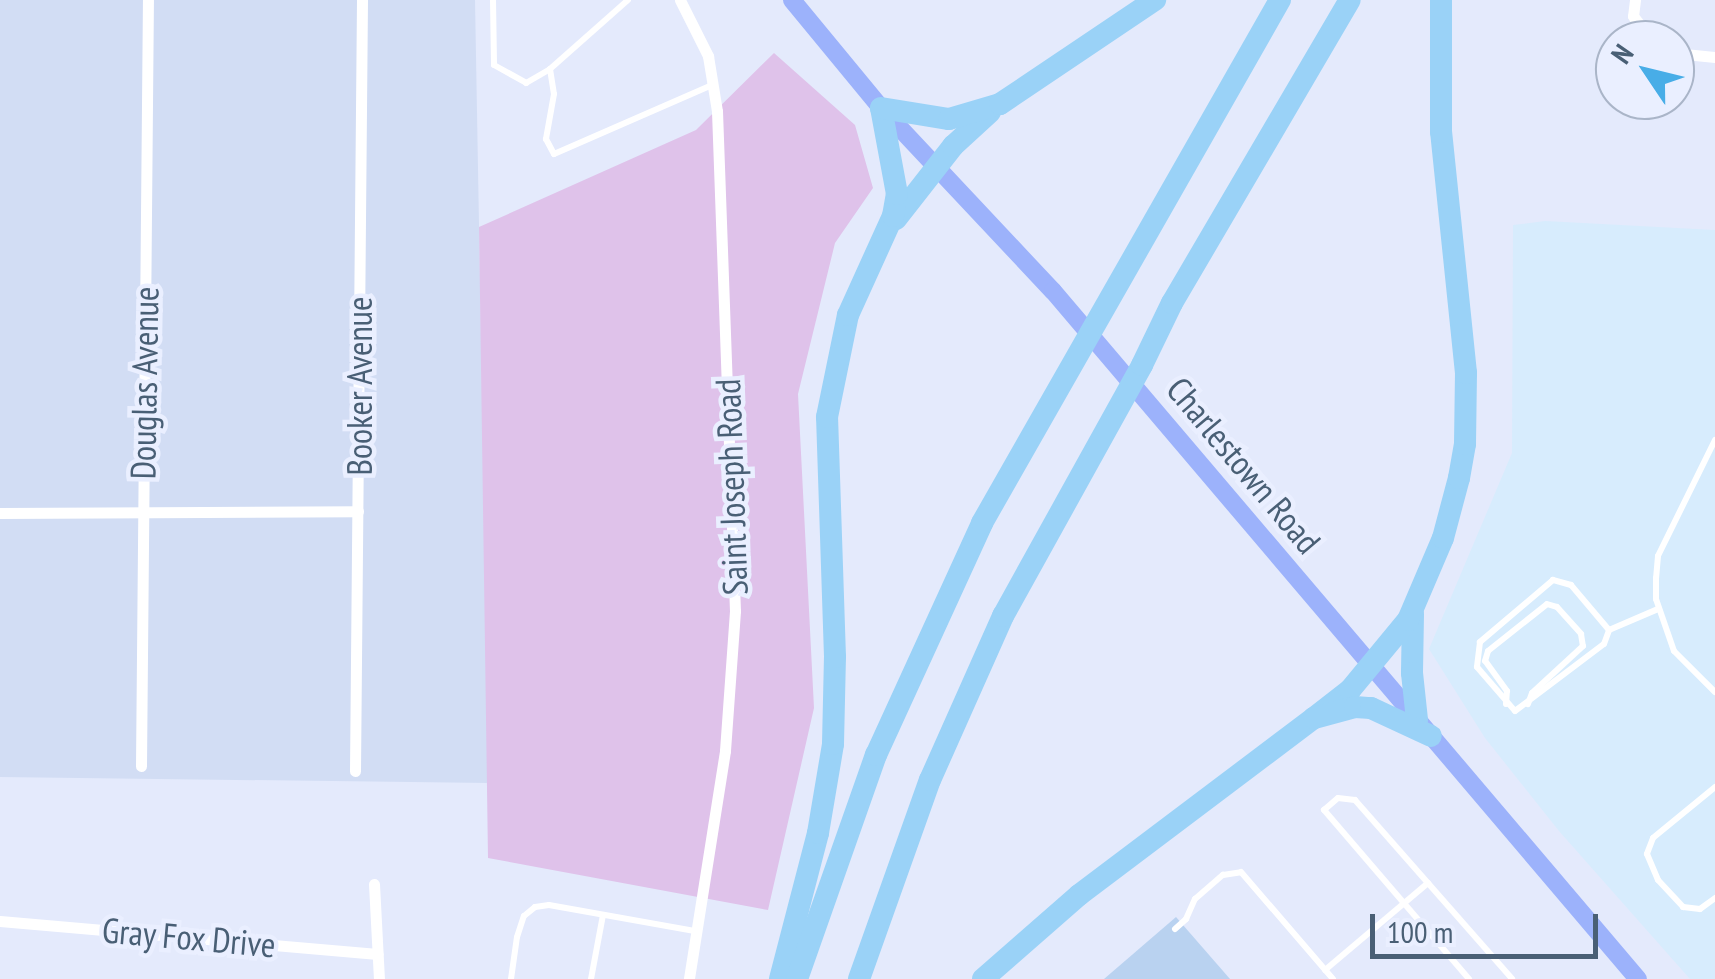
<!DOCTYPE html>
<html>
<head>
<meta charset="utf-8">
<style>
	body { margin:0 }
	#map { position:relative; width:1715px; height:979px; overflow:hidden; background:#e4eafc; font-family:"PT Sans Narrow",sans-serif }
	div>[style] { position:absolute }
	.residential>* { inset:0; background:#d2ddf4 }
	.commercial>* { inset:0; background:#d7ecfd }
	.green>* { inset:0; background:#dfc2ea }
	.building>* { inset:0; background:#b9d2f0 }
	.lane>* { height:6px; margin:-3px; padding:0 3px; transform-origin:3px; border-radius:3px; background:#fff }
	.street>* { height:11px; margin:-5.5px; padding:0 5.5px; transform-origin:5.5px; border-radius:5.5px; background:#fff }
	.primary>* { height:18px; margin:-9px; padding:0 9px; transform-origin:9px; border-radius:9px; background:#9cb2fb }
	.highway>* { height:22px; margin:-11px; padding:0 11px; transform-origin:11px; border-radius:11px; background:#9ad2f7 }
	span { translate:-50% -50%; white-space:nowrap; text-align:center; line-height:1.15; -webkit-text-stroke:9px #eaefff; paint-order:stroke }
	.street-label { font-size:35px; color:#495f75 }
	.north { position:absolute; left:1595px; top:20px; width:100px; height:100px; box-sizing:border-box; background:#eaefff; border:2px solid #aab5c8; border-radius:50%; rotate:305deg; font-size:28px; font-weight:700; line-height:40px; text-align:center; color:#495f75 }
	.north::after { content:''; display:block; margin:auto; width:35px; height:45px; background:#48ade7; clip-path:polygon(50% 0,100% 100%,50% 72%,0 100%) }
	.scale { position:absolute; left:1370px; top:914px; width:228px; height:45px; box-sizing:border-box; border:5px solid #495f75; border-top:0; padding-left:12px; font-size:30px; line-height:35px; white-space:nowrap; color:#495f75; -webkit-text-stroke:8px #eaefff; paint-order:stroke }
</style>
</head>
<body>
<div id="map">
	<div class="residential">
		<div style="clip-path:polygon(0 0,475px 0,489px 783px,0 777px)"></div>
	</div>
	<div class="commercial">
		<div style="clip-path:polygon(1545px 221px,1715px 230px,1715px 979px,1690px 979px,1559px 831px,1485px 738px,1429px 649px,1512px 453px,1513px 225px)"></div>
	</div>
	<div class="green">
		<div style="clip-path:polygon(774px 53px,855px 125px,873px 188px,835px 243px,798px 394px,814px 708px,768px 910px,488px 858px,479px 227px,696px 130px)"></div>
	</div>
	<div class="building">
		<div style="clip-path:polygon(1176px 917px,1230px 979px,1104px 979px)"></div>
	</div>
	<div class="lane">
		<div style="left:493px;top:0;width:65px;rotate:89.1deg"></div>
		<div style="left:494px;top:65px;width:37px;rotate:29deg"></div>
		<div style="left:526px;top:83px;width:28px;rotate:-30deg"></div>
		<div style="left:550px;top:69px;width:104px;rotate:-41.5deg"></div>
		<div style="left:550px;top:69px;width:25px;rotate:81deg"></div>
		<div style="left:554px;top:94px;width:46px;rotate:100.1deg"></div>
		<div style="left:546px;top:139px;width:17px;rotate:62deg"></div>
		<div style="left:554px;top:154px;width:175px;rotate:-23.6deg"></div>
		<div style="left:1715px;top:440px;width:129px;rotate:116.2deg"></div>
		<div style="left:1658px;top:556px;width:22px;rotate:95deg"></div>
		<div style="left:1656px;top:578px;width:21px;rotate:90deg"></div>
		<div style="left:1656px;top:599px;width:55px;rotate:70.9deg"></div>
		<div style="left:1674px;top:651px;width:58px;rotate:45deg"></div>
		<div style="left:1609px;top:630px;width:59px;rotate:-130.2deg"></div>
		<div style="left:1571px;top:585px;width:19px;rotate:-164deg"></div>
		<div style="left:1553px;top:580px;width:96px;rotate:139.7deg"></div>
		<div style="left:1480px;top:642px;width:25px;rotate:97deg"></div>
		<div style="left:1477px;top:667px;width:58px;rotate:49.2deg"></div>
		<div style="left:1515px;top:711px;width:111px;rotate:-37deg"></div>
		<div style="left:1604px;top:644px;width:15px;rotate:-70deg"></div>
		<div style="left:1609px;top:630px;width:53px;rotate:-23.2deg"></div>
		<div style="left:1506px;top:704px;width:13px;rotate:-86deg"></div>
		<div style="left:1507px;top:691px;width:37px;rotate:-126deg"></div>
		<div style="left:1485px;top:661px;width:10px;rotate:-73deg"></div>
		<div style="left:1488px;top:651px;width:75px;rotate:-38.5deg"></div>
		<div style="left:1547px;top:604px;width:10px;rotate:17deg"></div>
		<div style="left:1557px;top:607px;width:36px;rotate:48deg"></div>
		<div style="left:1581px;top:634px;width:12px;rotate:81deg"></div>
		<div style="left:1583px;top:646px;width:69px;rotate:137.3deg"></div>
		<div style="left:1532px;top:693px;width:12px;rotate:110deg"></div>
		<div style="left:1715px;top:787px;width:80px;rotate:140.6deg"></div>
		<div style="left:1653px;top:838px;width:17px;rotate:111deg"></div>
		<div style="left:1647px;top:854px;width:28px;rotate:67deg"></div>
		<div style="left:1658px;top:880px;width:37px;rotate:47deg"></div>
		<div style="left:1683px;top:907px;width:17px;rotate:7deg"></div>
		<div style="left:1700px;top:909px;width:19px;rotate:-36deg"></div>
		<div style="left:1175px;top:929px;width:15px;rotate:-42deg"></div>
		<div style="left:1186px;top:919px;width:22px;rotate:-66deg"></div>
		<div style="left:1195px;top:899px;width:37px;rotate:-41deg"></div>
		<div style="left:1223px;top:875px;width:18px;rotate:-9deg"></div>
		<div style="left:1241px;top:872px;width:141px;rotate:49.3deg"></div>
		<div style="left:1325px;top:970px;width:135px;rotate:-40.2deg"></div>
		<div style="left:511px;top:979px;width:42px;rotate:-81.9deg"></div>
		<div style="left:517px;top:937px;width:22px;rotate:-72deg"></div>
		<div style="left:524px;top:916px;width:14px;rotate:-39deg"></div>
		<div style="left:535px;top:907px;width:14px;rotate:-8deg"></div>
		<div style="left:549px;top:905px;width:148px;rotate:10.1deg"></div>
		<div style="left:591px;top:979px;width:65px;rotate:-79.4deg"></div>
		<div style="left:1469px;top:979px;width:223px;rotate:-130.6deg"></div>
		<div style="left:1324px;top:810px;width:18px;rotate:-41deg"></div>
		<div style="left:1338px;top:798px;width:17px;rotate:7deg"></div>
		<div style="left:1355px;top:800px;width:238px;rotate:48.7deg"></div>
	</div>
	<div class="street">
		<div style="left:680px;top:0;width:63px;rotate:63.4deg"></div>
		<div style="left:708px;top:56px;width:56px;rotate:80.7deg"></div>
		<div style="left:717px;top:111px;width:500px;rotate:87.94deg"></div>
		<div style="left:735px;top:611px;width:140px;rotate:94.1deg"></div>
		<div style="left:725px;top:751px;width:231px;rotate:99deg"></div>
		<div style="left:1635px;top:0;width:16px;rotate:97deg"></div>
		<div style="left:1633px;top:16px;width:31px;rotate:52deg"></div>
		<div style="left:1675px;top:53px;width:40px;rotate:5.7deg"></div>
		<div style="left:0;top:513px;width:358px;rotate:-0.3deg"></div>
		<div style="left:141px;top:766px;width:766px;rotate:-89.48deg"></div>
		<div style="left:355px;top:771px;width:771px;rotate:-89.48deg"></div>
		<div style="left:374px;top:884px;width:95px;rotate:87deg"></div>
		<div style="left:0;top:921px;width:379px;rotate:5deg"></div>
	</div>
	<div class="primary">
		<div style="left:792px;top:0;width:140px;rotate:50.5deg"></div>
		<div style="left:881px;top:108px;width:251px;rotate:46.8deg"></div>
		<div style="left:1053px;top:291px;width:903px;rotate:49.63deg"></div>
	</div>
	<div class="highway">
		<div style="left:896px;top:219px;width:93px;rotate:-52deg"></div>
		<div style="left:953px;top:146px;width:50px;rotate:-42.6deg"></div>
		<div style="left:1413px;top:614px;width:59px;rotate:91deg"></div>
		<div style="left:1412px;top:673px;width:47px;rotate:83.9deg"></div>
		<div style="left:1314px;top:718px;width:46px;rotate:-37.9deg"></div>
		<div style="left:1350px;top:690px;width:91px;rotate:-50.4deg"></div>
		<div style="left:1408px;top:620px;width:89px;rotate:-66.9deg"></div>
		<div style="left:1443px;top:538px;width:62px;rotate:-75.1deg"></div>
		<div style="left:1459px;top:478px;width:35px;rotate:-80deg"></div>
		<div style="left:1465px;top:444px;width:71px;rotate:-89.2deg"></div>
		<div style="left:1466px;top:373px;width:242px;rotate:-95.9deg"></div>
		<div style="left:1441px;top:132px;width:132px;rotate:-90deg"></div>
		<div style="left:780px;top:979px;width:151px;rotate:-75.4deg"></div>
		<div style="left:818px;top:833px;width:90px;rotate:-80.4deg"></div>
		<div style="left:833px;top:744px;width:87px;rotate:-88.7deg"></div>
		<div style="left:835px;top:657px;width:240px;rotate:-91.9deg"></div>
		<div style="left:827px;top:417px;width:104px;rotate:-78.4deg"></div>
		<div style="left:848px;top:315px;width:109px;rotate:-65.6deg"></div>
		<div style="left:893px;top:216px;width:22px;rotate:-80deg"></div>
		<div style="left:897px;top:194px;width:87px;rotate:-100.5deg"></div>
		<div style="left:881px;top:108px;width:69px;rotate:9.2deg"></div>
		<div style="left:949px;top:119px;width:53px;rotate:-16.4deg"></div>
		<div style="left:1000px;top:104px;width:187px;rotate:-33.9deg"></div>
		<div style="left:797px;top:979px;width:238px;rotate:-70.6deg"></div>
		<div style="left:876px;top:755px;width:255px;rotate:-65.4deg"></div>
		<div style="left:982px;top:523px;width:602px;rotate:-60.33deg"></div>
		<div style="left:859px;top:979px;width:211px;rotate:-70.4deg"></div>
		<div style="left:930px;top:780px;width:180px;rotate:-66deg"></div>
		<div style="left:1003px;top:616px;width:287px;rotate:-61deg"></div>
		<div style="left:1142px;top:365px;width:69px;rotate:-64.2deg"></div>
		<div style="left:1172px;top:303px;width:351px;rotate:-59.6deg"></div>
		<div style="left:983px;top:979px;width:128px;rotate:-41.2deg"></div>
		<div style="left:1079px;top:895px;width:294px;rotate:-37deg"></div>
		<div style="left:1314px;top:718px;width:42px;rotate:-15deg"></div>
		<div style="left:1355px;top:707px;width:16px;rotate:4deg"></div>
		<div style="left:1371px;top:708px;width:66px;rotate:25deg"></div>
	</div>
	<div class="street-label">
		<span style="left:144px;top:383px;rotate:-89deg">Douglas Avenue</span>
		<span style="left:359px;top:386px;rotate:-90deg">Booker Avenue</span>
		<span style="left:1244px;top:465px;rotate:50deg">Charlestown Road</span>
		<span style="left:731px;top:487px;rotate:-92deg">Saint Joseph Road</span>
		<span style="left:189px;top:937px;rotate:5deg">Gray Fox Drive</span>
	</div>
	<div class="north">N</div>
	<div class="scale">100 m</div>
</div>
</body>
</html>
